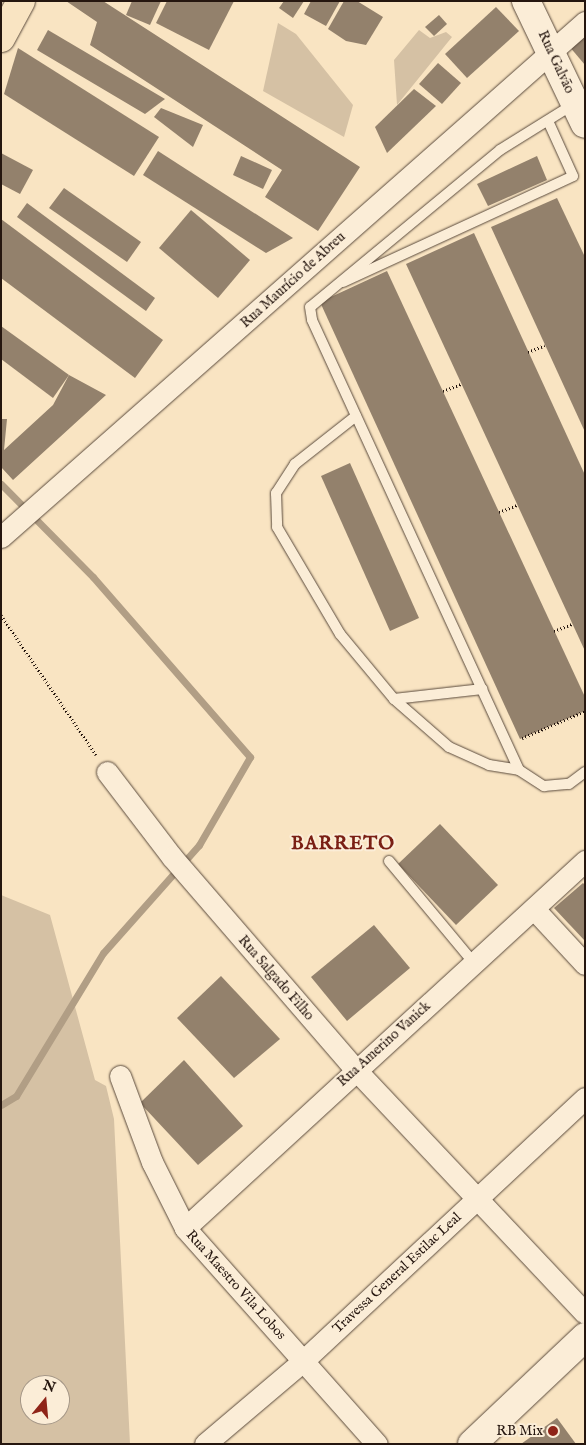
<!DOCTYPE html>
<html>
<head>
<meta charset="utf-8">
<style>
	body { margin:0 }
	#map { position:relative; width:586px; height:1445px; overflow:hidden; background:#f9e4c2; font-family:"IM FELL English",serif }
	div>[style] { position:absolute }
	.green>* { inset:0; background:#d5c1a4 }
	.stream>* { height:7px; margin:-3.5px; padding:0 3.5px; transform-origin:3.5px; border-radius:3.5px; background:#b19e85 }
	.building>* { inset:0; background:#93816c }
	.path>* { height:3px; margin-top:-1.5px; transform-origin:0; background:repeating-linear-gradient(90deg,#25160f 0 1px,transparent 0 3.5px) }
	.roads { filter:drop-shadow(0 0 1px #5a4a3c) drop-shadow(0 0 1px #5a4a3c) }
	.lane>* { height:10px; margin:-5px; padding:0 5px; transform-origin:5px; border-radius:5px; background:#fbedd7 }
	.street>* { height:21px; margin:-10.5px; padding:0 10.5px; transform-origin:10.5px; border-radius:10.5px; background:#fbedd7 }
	.secondary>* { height:28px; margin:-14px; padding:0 14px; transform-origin:14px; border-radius:14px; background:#fbedd7 }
	.primary>* { height:28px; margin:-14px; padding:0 14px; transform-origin:14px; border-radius:14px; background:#f9e4c2 }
	.dots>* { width:14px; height:14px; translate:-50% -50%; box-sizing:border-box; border:2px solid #fbedd7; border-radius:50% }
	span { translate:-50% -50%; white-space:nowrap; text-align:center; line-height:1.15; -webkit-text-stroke:4px #fbedd7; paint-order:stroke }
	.street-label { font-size:14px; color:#25160f }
	.poi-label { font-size:14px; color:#25160f }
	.right { translate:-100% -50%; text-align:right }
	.district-label { font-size:19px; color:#7a1f14; font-weight:700; letter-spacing:1px }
	.frame { position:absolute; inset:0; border:2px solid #25160f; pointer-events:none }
	.north { position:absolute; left:20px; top:1375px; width:50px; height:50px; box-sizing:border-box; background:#fbedd7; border:1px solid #a59787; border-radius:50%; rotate:17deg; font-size:14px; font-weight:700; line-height:20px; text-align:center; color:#25160f }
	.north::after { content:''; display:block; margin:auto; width:18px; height:22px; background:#8f2418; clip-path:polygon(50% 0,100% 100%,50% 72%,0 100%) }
</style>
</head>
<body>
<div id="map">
	<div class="green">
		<div style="clip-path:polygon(278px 23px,296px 34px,353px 105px,344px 137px,263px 91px)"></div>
		<div style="clip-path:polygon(419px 30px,430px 38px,446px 32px,452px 37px,397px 105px,394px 60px)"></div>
		<div style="clip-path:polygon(evenodd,1px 895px,50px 915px,95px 1080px,106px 1086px,114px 1119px,130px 1444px,1px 1444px,1px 895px,30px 1385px,60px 1385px,60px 1415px,30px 1415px,30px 1385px)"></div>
	</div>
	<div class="stream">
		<div style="left:1px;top:484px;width:131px;rotate:45.3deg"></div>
		<div style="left:93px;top:577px;width:239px;rotate:48.9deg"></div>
		<div style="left:250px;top:757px;width:102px;rotate:120.1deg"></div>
		<div style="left:199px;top:845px;width:144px;rotate:131.6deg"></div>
		<div style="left:103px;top:953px;width:167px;rotate:121.3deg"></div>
		<div style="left:16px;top:1096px;width:17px;rotate:149deg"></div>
	</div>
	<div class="building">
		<div style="clip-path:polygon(66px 1px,103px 1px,360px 167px,318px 231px,265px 197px,282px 170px,90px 45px,97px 22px)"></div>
		<div style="clip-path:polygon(132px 1px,161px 1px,150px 25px,126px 15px)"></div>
		<div style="clip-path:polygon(167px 1px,234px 1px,209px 50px,156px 23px)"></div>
		<div style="clip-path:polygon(284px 1px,304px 1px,293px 18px,279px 8px)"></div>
		<div style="clip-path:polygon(311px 1px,340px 1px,326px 26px,304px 14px)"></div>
		<div style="clip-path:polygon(344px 1px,357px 1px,383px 17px,366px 45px,346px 41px,328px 29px)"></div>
		<div style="clip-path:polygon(496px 7px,519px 31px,467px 78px,445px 54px)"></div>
		<div style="clip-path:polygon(439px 15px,447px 24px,434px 36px,425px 27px)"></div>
		<div style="clip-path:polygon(48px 30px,165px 99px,145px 114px,37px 50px)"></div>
		<div style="clip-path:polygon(585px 33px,585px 65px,569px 46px)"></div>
		<div style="clip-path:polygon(18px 48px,159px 137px,134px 176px,4px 94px)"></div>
		<div style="clip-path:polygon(438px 63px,461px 83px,442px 104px,419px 84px)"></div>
		<div style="clip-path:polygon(414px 89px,436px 106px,387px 153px,375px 127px)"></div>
		<div style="clip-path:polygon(161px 108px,203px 125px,193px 147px,154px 117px)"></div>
		<div style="clip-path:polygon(158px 151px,293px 238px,266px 253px,143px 175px)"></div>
		<div style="clip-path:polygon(1px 153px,33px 170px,20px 194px,1px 184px)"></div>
		<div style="clip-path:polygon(241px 156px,272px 170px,263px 189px,233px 175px)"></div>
		<div style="clip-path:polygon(537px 156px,547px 180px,488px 206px,477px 184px)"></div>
		<div style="clip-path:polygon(64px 188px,141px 242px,127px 262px,49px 208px)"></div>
		<div style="clip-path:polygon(557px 198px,585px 257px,585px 432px,491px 227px)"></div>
		<div style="clip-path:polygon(27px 203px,155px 298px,146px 311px,17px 217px)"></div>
		<div style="clip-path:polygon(191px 210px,250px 260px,218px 298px,159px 248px)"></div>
		<div style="clip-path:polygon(1px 219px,163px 340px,135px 378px,1px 278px)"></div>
		<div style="clip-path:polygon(474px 233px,585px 475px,585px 651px,406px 264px)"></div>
		<div style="clip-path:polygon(387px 271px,585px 697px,585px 711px,520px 739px,320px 302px)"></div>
		<div style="clip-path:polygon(1px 326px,69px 375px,53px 398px,1px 359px)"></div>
		<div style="clip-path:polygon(69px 375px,106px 395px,13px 480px,1px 467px,1px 419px,7px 419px,4px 450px,53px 405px)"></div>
		<div style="clip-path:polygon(350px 463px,419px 618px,390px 631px,321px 476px)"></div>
		<div style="clip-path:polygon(440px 824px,498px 885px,456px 925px,398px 864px)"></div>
		<div style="clip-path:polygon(583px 883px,585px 885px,585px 941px,554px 908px)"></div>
		<div style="clip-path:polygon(374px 925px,410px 968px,347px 1021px,311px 977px)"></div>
		<div style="clip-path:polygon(221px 976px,280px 1039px,234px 1078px,177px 1018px)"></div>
		<div style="clip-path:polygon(184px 1060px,243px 1126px,198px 1165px,140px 1103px)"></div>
		<div style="clip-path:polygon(557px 1418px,576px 1444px,521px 1444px)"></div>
	</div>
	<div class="path">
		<div style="left:528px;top:352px;width:18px;rotate:-22deg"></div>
		<div style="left:443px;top:391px;width:19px;rotate:-21deg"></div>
		<div style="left:584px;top:473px;width:1px"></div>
		<div style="left:499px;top:512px;width:19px;rotate:-21deg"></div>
		<div style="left:1px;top:615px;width:169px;rotate:55.8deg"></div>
		<div style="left:554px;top:631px;width:19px;rotate:-21deg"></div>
		<div style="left:522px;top:738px;width:69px;rotate:-23.2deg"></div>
	</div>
	<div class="roads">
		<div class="lane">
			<div style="left:574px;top:104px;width:87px;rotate:148.1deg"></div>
			<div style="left:500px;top:150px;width:246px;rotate:140.4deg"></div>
			<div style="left:310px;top:307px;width:13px;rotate:81deg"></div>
			<div style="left:312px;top:320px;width:495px;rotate:65.3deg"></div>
			<div style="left:519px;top:770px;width:30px;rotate:33deg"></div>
			<div style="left:544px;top:786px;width:25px;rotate:-5deg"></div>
			<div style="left:569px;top:784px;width:20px;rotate:-37deg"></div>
			<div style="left:343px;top:282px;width:253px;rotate:-24.7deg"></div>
			<div style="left:573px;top:176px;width:60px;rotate:-114.4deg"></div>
			<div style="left:356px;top:416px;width:78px;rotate:141.8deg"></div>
			<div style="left:295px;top:464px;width:35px;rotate:123deg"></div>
			<div style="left:276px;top:493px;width:34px;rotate:88deg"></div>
			<div style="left:277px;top:527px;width:124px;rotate:59.5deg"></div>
			<div style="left:340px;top:634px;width:85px;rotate:50.3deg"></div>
			<div style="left:394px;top:699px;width:89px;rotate:-6.5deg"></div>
			<div style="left:394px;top:699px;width:73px;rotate:41.1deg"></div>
			<div style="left:449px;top:747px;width:44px;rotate:24.2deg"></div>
			<div style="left:489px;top:765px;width:30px;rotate:9deg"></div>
			<div style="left:389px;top:861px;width:133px;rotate:50.2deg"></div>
		</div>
		<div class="street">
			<div style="left:1px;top:537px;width:779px;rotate:-41.41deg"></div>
			<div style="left:107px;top:772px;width:107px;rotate:52.6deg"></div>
			<div style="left:172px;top:857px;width:280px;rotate:49.2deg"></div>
			<div style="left:355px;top:1069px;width:335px;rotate:46.7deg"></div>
			<div style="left:534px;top:909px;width:75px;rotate:47.2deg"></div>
			<div style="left:120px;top:1076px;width:92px;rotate:69.6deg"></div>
			<div style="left:152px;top:1162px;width:74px;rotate:63.4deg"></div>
			<div style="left:185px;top:1228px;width:289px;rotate:48.4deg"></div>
			<div style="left:185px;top:1228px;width:543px;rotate:-42.54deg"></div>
			<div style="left:205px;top:1444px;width:130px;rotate:-40.3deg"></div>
			<div style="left:304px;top:1360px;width:384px;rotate:-43deg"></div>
		</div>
		<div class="secondary">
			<div style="left:526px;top:1px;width:136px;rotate:64.4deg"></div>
			<div style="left:472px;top:1444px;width:156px;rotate:-43.4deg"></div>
		</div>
		<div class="primary">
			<div style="left:1px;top:38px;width:42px;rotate:-61.6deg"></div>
		</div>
	</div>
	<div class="dots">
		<div style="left:553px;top:1431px;background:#8f2418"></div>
	</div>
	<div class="street-label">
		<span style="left:556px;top:62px;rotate:65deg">Rua Galvão</span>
		<span style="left:293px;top:280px;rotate:-42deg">Rua Maurício de Abreu</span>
		<span style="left:276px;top:978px;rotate:49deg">Rua Salgado Filho</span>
		<span style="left:384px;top:1044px;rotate:-42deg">Rua Amerino Vanick</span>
		<span style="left:397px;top:1273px;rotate:-43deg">Travessa General Estilac Leal</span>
		<span style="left:236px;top:1285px;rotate:48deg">Rua Maestro Vila Lobos</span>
	</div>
	<div class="poi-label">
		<span class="right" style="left:543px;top:1431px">RB Mix</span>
	</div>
	<div class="district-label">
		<span style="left:343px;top:845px">BARRETO</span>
	</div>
	<div class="frame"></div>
	<div class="north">N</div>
</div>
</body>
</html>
